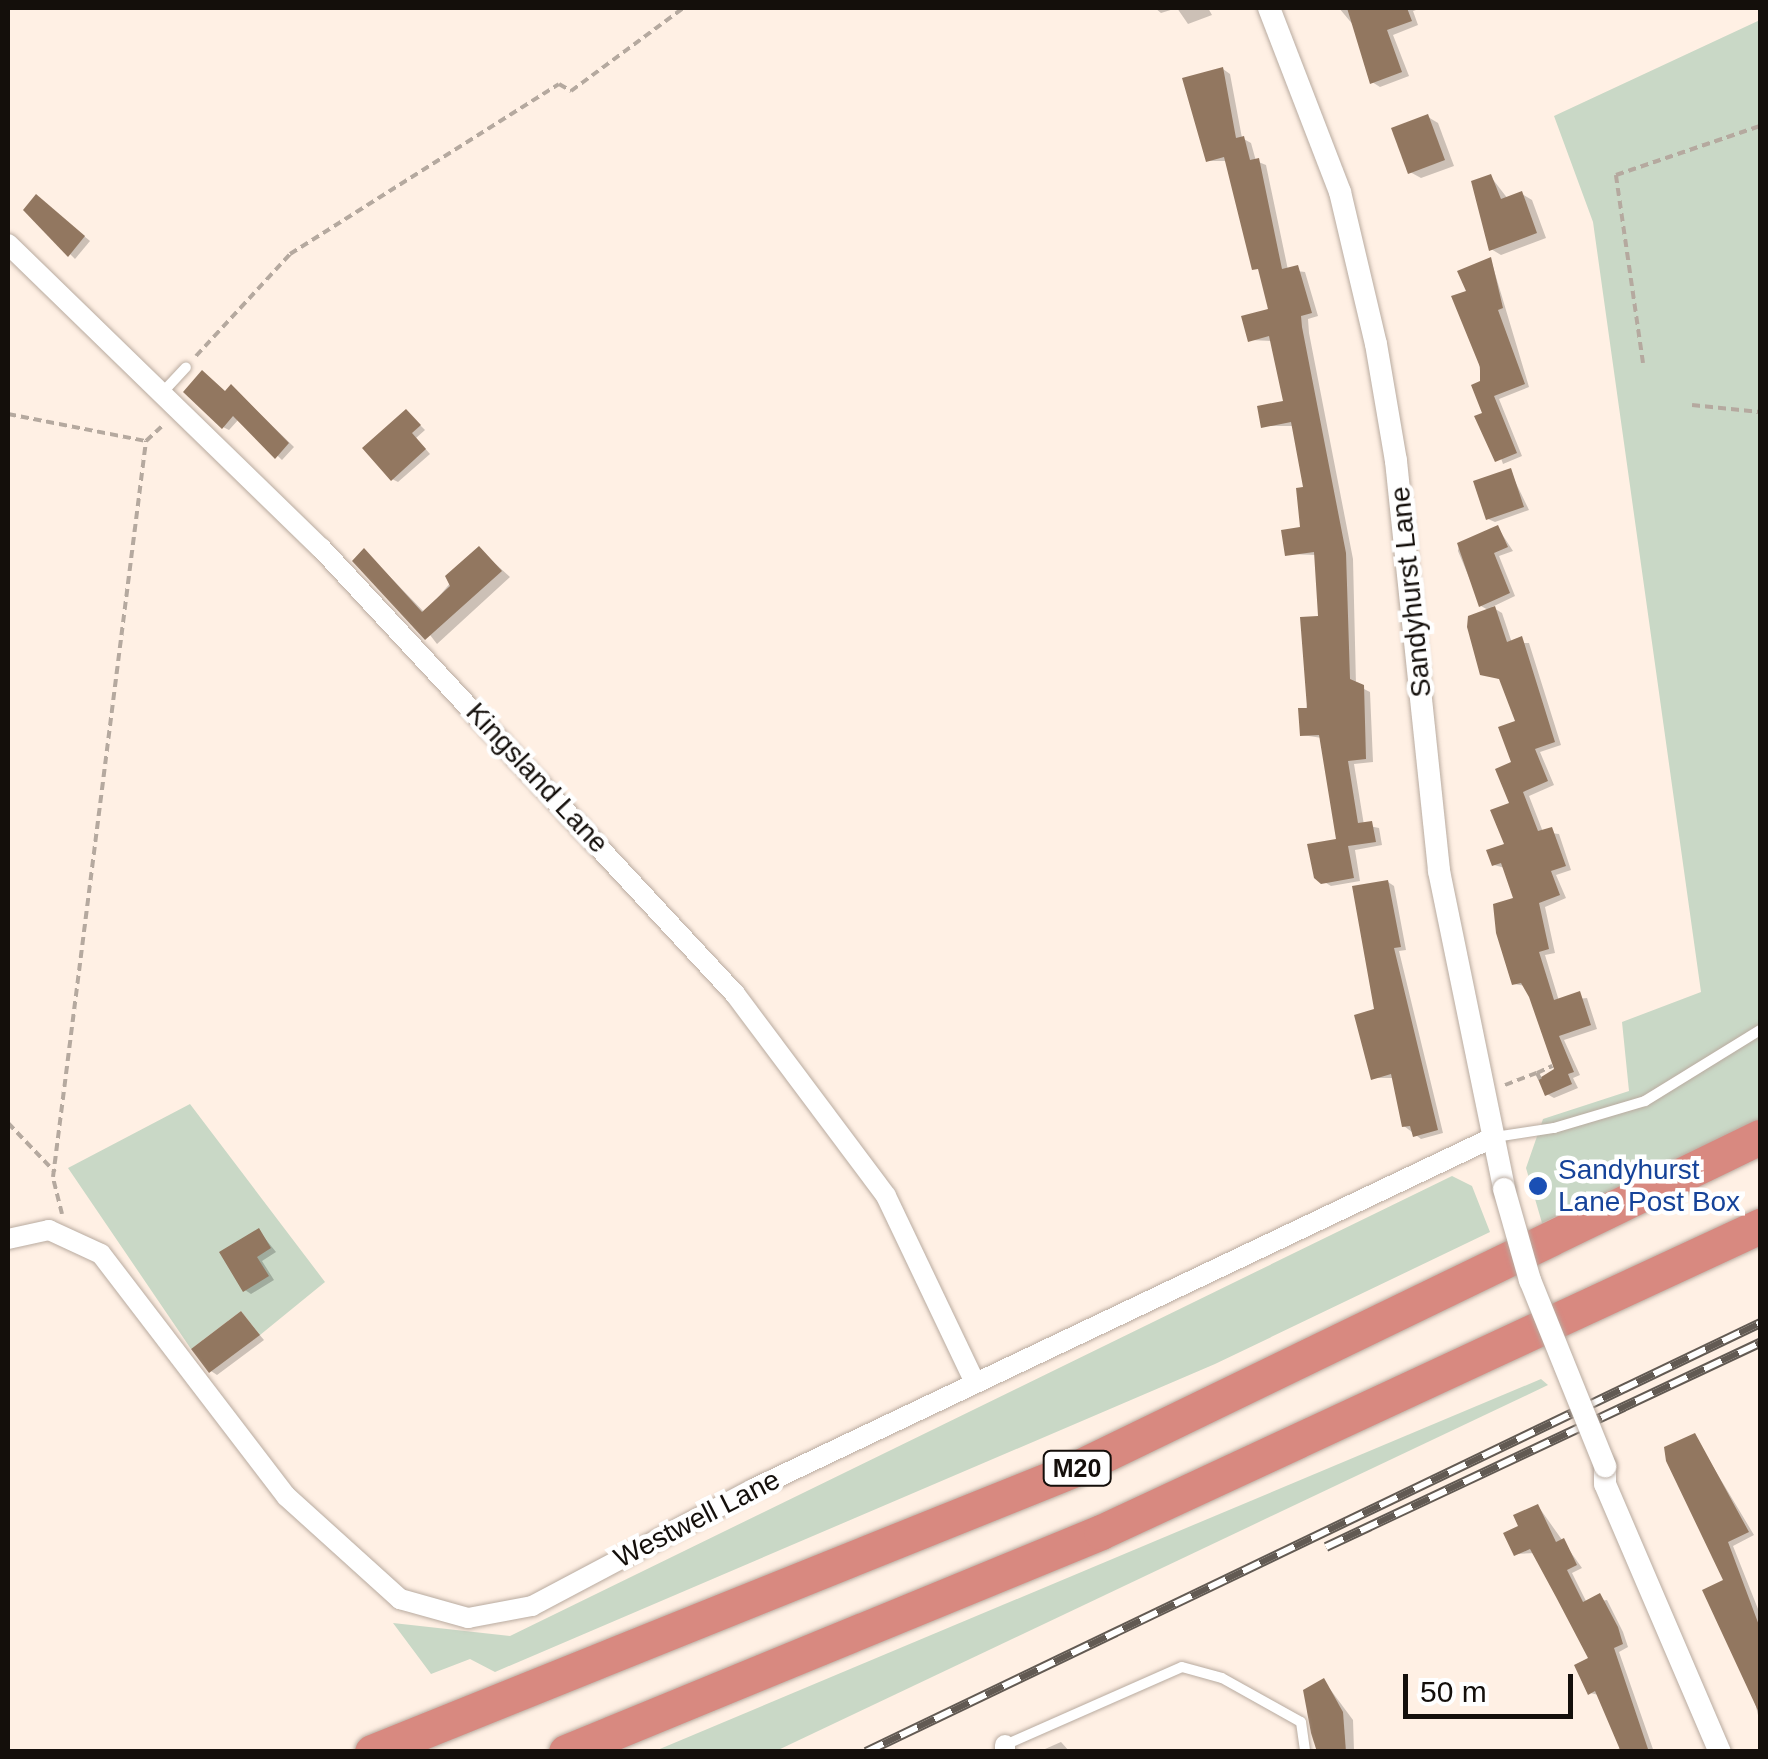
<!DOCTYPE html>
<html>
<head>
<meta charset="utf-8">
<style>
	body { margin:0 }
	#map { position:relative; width:1768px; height:1759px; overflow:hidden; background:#fff0e4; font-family:Helvetica,sans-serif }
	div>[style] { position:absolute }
	.green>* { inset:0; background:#c9d8c6 }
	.shadow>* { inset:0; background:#0003 }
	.building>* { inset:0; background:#927760 }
	.path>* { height:4px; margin-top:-2px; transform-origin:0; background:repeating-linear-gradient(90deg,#b5a99f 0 8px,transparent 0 13px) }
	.roads { filter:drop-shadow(0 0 2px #b9aba0) drop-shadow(0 0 2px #b9aba0) }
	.service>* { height:10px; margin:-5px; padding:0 5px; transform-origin:5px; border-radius:5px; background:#fff }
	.minor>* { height:20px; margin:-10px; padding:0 10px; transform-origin:10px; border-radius:10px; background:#fff }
	.tertiary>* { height:22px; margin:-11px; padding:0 11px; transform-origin:11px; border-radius:11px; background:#fff }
	.motorway>* { height:35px; margin:-17.5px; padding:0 17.5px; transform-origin:17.5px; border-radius:17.5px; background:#d88980 }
	.rail>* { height:10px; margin-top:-5px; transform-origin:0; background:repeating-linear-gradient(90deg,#fff 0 19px,#625a53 0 38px); box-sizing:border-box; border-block:2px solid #625a53 }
	.bridges { filter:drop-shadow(0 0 2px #b9aba0) drop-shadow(0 0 2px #b9aba0) }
	.tertiary-bridge>* { height:22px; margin:-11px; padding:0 11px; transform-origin:11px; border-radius:11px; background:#fff }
	.dots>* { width:28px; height:28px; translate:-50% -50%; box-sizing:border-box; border:5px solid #fff; border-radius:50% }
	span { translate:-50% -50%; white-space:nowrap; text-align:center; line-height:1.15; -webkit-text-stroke:9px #fff; paint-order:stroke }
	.shield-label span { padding:2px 8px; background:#fff; border:2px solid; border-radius:8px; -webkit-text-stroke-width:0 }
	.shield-label { font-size:25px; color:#140f0b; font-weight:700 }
	.street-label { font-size:28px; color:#140f0b }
	.transit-label { font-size:28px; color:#164399 }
	.left { translate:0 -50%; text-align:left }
	.frame { position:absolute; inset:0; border:10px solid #140f0b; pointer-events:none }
	.scale { position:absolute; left:1403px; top:1674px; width:170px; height:45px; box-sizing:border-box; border:5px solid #140f0b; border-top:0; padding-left:12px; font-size:30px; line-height:35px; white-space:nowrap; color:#140f0b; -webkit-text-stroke:8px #fff; paint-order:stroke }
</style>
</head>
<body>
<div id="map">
	<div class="green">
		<div style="clip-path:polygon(1760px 20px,1760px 1121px,1542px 1223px,1526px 1168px,1543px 1119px,1629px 1091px,1622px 1022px,1701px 992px,1593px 222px,1554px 116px)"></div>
		<div style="clip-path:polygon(190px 1104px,325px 1282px,260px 1335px,241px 1311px,191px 1349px,68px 1168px)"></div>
		<div style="clip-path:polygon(1452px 1176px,1472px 1186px,1490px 1232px,1215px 1364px,495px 1672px,470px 1659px,431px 1674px,393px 1623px,510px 1636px)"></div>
		<div style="clip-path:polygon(1541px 1379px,1548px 1385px,776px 1751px,655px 1751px)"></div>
	</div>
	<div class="shadow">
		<div style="clip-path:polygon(1155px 8px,1208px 8px,1212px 15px,1188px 24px,1177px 8px,1161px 13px)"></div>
		<div style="clip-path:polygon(1339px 8px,1422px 8px,1413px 11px,1418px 25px,1393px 35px,1409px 76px,1380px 87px,1372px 82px,1354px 26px)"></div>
		<div style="clip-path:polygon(1223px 69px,1230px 74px,1242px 138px,1251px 143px,1256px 161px,1266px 165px,1288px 270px,1305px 272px,1318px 316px,1308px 319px,1309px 333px,1353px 559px,1356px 685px,1370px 692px,1373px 762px,1354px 764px,1364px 825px,1379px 828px,1382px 845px,1355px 850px,1360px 881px,1331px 886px,1316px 877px,1339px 841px,1322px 738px,1302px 735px,1321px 618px,1316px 555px,1287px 554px,1302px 529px,1306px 489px,1295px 426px,1264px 426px,1286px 403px,1272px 341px,1250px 340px,1272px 310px,1228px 161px,1208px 161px)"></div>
		<div style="clip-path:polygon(1428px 117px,1438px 123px,1454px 166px,1421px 178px,1410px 172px)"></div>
		<div style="clip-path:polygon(1491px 177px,1508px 199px,1522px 194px,1532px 200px,1546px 238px,1501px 255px,1491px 249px)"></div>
		<div style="clip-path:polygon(42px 201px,90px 241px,75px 259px,26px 210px)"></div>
		<div style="clip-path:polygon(1491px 260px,1529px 387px,1499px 399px,1522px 456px,1503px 464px,1486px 414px,1469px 292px)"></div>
		<div style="clip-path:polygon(237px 391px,294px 447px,282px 460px,239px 419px,229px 430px,223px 427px,226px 393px)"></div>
		<div style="clip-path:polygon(407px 412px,425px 430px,416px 438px,430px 454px,398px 482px,392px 479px)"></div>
		<div style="clip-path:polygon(1510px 471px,1529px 510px,1495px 522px,1488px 519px)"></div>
		<div style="clip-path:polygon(1498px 528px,1513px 551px,1499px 556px,1515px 596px,1492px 607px,1502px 613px,1512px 643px,1529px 643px,1561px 745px,1540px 752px,1554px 785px,1529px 796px,1543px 832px,1559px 834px,1571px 870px,1556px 875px,1566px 898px,1545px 907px,1555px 953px,1545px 955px,1559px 1001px,1587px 998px,1597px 1029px,1564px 1040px,1580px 1075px,1573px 1078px,1578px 1088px,1554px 1098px,1547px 1094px,1557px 1070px,1526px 986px,1514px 984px,1516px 900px,1505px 868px,1494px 865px,1507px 845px,1518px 722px,1502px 680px,1483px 673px,1490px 611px,1481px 606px,1458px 551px,1459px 544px)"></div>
		<div style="clip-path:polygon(479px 549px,510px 577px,437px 644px,365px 551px,425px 613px)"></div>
		<div style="clip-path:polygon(1388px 882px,1394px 886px,1406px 950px,1399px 951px,1443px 1133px,1421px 1139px,1404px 1126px,1394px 1078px,1373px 1078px)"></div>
		<div style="clip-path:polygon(259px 1231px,276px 1252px,262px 1261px,274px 1280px,251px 1294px,245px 1290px)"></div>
		<div style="clip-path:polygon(242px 1314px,264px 1340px,217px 1375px,211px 1371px)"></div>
		<div style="clip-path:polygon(1694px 1435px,1754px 1535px,1733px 1546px,1760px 1614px,1760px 1724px)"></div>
		<div style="clip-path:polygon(1538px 1506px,1582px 1568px,1572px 1573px,1587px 1603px,1607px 1600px,1623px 1632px,1628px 1647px,1619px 1652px,1654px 1752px,1612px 1752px,1622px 1747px,1599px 1695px,1590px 1693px,1591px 1659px,1535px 1553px,1516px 1554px,1522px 1527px)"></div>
		<div style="clip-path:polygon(1324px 1681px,1353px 1720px,1354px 1752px,1317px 1752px)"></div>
		<div style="clip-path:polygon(1061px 1742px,1070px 1752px,1046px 1752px,1045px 1749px)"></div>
	</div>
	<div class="building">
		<div style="clip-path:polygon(1347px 8px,1407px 8px,1412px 21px,1387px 30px,1402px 72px,1370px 84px)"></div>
		<div style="clip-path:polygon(1223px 67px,1236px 138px,1244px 136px,1250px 160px,1259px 158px,1282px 269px,1298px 265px,1312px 313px,1301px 316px,1302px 327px,1346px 553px,1350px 679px,1364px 685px,1366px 759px,1348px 761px,1358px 823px,1372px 821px,1376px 842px,1348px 846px,1354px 878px,1321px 884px,1314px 878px,1307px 844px,1336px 839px,1319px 735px,1300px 736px,1298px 708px,1307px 708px,1300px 617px,1318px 616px,1314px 552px,1285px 556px,1281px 530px,1300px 527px,1296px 488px,1303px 487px,1291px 422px,1261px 428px,1257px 406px,1283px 401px,1269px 336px,1248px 342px,1241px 316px,1268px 309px,1258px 269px,1252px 270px,1224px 157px,1206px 162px,1182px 78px)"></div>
		<div style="clip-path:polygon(1428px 114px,1445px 160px,1408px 174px,1391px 128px)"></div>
		<div style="clip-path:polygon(1491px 174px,1501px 199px,1522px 191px,1537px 233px,1489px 251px,1471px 181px)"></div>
		<div style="clip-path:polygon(36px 194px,85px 236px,68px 257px,23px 210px)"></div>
		<div style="clip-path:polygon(1491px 257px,1503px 308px,1498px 310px,1525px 384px,1494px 396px,1517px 453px,1495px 462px,1474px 416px,1482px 413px,1471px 385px,1480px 381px,1480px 367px,1451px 296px,1466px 291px,1457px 271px)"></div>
		<div style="clip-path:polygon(202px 370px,225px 391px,231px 384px,289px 443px,275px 459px,233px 416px,222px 429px,183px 392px)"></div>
		<div style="clip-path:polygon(406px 409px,421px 425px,412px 433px,426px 449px,391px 481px,362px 448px)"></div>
		<div style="clip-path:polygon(1511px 468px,1524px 507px,1486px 520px,1473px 481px)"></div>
		<div style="clip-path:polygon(1498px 525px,1508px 547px,1494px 553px,1510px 593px,1479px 607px,1457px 543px)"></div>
		<div style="clip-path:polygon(479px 546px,502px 571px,425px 640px,352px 561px,364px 548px,422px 612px,450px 586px,445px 576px)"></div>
		<div style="clip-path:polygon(1495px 606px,1507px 642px,1522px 636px,1555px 742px,1535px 749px,1548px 781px,1523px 792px,1538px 831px,1552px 827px,1566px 866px,1551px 871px,1560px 895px,1539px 903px,1549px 949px,1539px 952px,1554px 1000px,1580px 991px,1591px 1025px,1559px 1036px,1574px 1072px,1568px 1074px,1572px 1084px,1545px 1096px,1538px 1079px,1554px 1069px,1529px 997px,1521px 983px,1512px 985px,1496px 933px,1493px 904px,1513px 898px,1501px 863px,1492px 866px,1486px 850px,1504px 844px,1490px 810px,1509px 803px,1495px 769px,1511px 762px,1498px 727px,1515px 721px,1499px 679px,1480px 675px,1467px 627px,1468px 616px)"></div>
		<div style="clip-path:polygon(1388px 880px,1401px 947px,1394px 948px,1438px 1130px,1413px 1137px,1410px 1126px,1402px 1127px,1391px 1074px,1371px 1080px,1354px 1015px,1374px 1009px,1352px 886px)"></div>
		<div style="clip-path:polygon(259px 1228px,271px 1248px,257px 1257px,269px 1276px,243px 1292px,219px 1252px)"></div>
		<div style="clip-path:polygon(241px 1311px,260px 1335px,209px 1373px,191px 1349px)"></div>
		<div style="clip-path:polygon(1695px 1433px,1749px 1532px,1728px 1542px,1760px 1628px,1760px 1715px,1702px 1590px,1723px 1580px,1666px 1461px,1664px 1447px)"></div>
		<div style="clip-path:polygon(1538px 1504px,1556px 1542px,1564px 1538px,1577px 1565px,1567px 1570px,1583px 1602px,1600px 1593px,1618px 1627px,1623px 1644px,1614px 1648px,1649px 1752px,1621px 1752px,1595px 1691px,1588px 1695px,1574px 1665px,1588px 1658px,1556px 1597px,1530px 1549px,1514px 1556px,1503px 1533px,1518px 1526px,1513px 1515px)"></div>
		<div style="clip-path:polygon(1324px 1678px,1343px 1712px,1346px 1752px,1317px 1752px,1311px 1733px,1303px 1690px)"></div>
	</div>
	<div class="path">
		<div style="left:196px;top:356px;width:139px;rotate:-47.3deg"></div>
		<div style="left:290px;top:254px;width:318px;rotate:-32.3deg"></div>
		<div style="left:559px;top:84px;width:14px;rotate:30deg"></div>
		<div style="left:571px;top:91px;width:139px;rotate:-36.5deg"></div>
		<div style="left:1643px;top:363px;width:190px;rotate:-98.2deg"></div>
		<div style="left:1616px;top:175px;width:152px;rotate:-18.8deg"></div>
		<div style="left:1692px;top:405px;width:68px;rotate:5.9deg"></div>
		<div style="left:8px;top:414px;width:141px;rotate:11.1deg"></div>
		<div style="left:146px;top:441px;width:25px;rotate:-43deg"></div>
		<div style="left:1537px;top:1073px;width:17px;rotate:-25deg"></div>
		<div style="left:1505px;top:1085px;width:34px;rotate:-21deg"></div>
		<div style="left:1537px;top:1073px;width:7px;rotate:63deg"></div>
		<div style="left:8px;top:1123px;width:68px;rotate:46.2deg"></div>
		<div style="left:62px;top:1214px;width:38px;rotate:-104deg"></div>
		<div style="left:53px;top:1177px;width:742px;rotate:-82.8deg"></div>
	</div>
	<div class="roads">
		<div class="service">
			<div style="left:162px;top:393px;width:35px;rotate:-47deg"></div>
			<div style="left:1495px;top:1137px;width:60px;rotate:-8.7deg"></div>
			<div style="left:1554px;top:1128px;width:95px;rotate:-16.5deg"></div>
			<div style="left:1645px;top:1101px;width:135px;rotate:-31.7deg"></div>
			<div style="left:1005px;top:1745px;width:193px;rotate:-23.8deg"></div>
			<div style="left:1182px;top:1667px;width:41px;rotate:15.4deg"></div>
			<div style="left:1222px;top:1678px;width:90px;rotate:29.1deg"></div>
			<div style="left:1301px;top:1722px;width:30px;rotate:82deg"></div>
		</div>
		<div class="minor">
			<div style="left:8px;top:244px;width:436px;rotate:44.2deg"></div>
			<div style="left:321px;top:548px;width:609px;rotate:47.13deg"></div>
			<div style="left:735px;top:994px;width:252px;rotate:53.2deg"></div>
			<div style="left:886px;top:1196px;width:207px;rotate:64.5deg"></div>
			<div style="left:8px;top:1239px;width:42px;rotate:-12.4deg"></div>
			<div style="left:49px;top:1230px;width:57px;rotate:24.8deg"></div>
			<div style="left:101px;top:1254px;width:305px;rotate:52.6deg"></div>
			<div style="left:286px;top:1496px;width:154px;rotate:42.1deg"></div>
			<div style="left:400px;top:1599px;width:71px;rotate:15.6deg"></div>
			<div style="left:468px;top:1618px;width:65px;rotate:-10.6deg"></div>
			<div style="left:532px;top:1606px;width:250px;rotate:-27.9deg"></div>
			<div style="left:753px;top:1489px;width:820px;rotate:-25.41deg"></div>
			<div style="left:1005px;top:1752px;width:7px;rotate:-90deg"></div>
		</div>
		<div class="tertiary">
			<div style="left:1269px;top:8px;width:197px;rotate:68.9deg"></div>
			<div style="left:1340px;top:192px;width:156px;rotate:76.7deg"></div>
			<div style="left:1376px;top:344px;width:119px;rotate:80.3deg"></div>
			<div style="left:1396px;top:461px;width:412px;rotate:84deg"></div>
			<div style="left:1439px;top:871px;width:325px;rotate:78.4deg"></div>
			<div style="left:1605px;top:1466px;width:18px;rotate:90deg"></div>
			<div style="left:1605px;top:1484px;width:292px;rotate:66.8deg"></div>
		</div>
		<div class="motorway">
			<div style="left:372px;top:1752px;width:758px;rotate:-21.93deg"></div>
			<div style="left:1075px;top:1469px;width:761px;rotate:-25.86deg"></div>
			<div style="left:566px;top:1752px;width:578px;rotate:-22.35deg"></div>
			<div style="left:1101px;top:1532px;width:727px;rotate:-24.91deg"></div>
		</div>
	</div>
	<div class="rail">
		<div style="left:1326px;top:1547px;width:480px;rotate:-25.2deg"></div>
		<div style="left:866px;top:1752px;width:992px;rotate:-25.63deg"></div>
	</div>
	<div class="bridges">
		<div class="tertiary-bridge">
			<div style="left:1504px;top:1189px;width:95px;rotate:74.1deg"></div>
			<div style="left:1530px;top:1280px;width:201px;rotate:68deg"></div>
		</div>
	</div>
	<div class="dots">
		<div style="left:1538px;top:1186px;background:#1a4fb4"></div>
	</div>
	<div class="shield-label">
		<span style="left:1077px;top:1468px">M20</span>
	</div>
	<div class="street-label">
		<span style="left:1411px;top:592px;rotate:-96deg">Sandyhurst Lane</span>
		<span style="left:537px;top:778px;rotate:47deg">Kingsland Lane</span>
		<span style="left:697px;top:1519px;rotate:-27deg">Westwell Lane</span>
	</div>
	<div class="transit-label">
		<span class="left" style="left:1558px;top:1186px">Sandyhurst<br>Lane Post Box</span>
	</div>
	<div class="frame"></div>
	<div class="scale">50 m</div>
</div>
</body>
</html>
